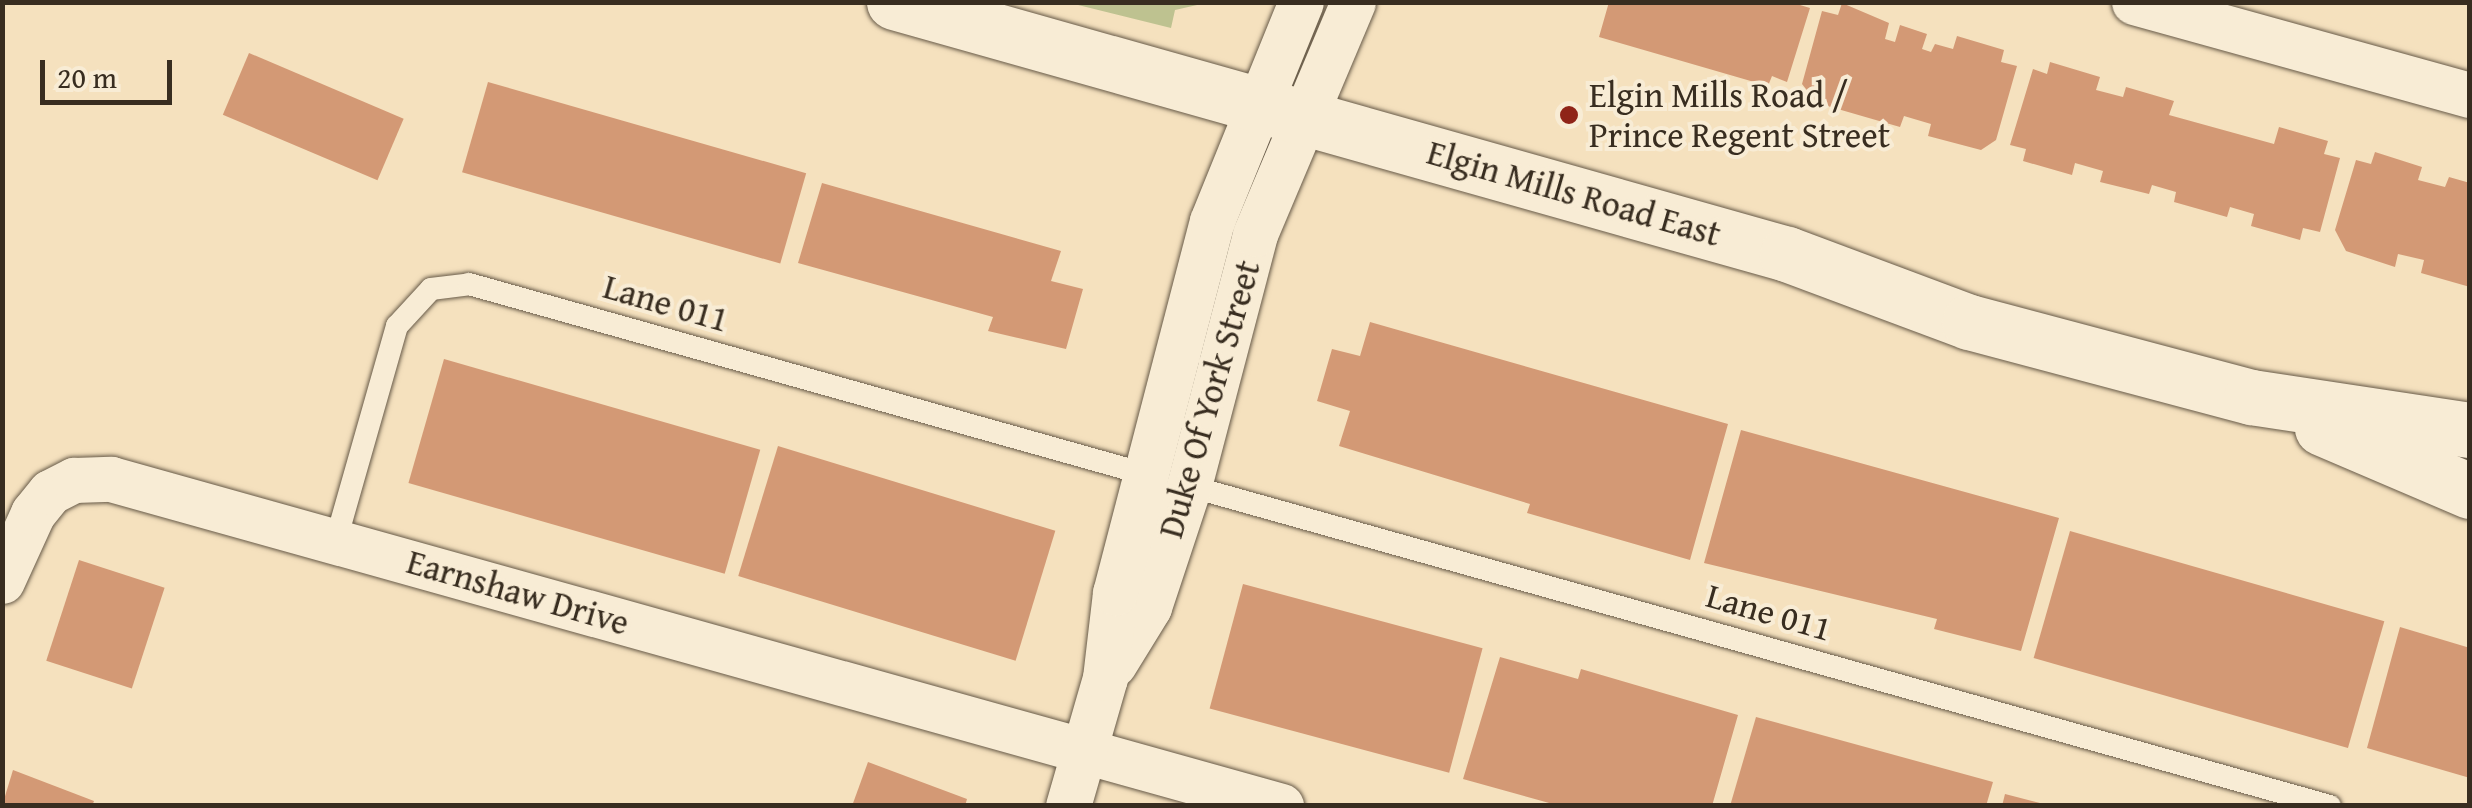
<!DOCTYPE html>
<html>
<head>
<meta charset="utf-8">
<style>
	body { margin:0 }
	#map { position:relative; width:2472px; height:808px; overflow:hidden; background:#f5e1be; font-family:"Gentium Book Plus",serif }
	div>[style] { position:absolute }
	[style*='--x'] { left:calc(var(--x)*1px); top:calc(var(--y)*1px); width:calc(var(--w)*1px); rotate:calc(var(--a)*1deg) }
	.green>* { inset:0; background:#bec290 }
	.building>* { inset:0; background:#d39975; transform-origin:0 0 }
	.roads { filter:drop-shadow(0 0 2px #675a48) drop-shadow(0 0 2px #675a48) }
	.lane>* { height:22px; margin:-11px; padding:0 11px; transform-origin:11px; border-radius:11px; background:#f8ecd5 }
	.street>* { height:45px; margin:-22.5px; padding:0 22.5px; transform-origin:22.5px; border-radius:22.5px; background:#f8ecd5 }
	.secondary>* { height:55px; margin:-27.5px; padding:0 27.5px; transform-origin:27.5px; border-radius:27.5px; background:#f8ecd5 }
	.dots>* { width:28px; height:28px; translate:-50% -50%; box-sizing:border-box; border:5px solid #f8ecd5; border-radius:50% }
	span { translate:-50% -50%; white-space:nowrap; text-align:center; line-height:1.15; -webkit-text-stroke:8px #f8ecd5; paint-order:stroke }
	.poi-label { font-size:35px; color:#382d20 }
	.left { translate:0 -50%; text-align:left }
	.street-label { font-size:35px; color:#382d20 }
	.frame { position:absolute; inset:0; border:5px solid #382d20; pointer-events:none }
	.scale { position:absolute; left:40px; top:60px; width:132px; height:45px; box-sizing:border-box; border:5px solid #382d20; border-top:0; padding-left:12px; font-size:30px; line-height:35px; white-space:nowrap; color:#382d20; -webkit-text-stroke:8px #f8ecd5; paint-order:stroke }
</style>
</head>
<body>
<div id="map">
	<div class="green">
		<i style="clip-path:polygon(1070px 3px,1206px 2px,1206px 3px,1175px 10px,1171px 28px)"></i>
	</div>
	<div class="building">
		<i style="clip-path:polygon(1609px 2px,1790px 2px,1810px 8px,1787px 82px,1772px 76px,1768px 86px,1599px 37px)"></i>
		<i style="clip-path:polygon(1842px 3px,1889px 23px,1885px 39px,1895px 42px,1900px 25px,1927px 34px,1922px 49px,1931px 52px,1935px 44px,1953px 49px,1957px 36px,2004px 50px,2001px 62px,2017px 66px,1996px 140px,1981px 150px,1928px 136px,1931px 124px,1904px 116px,1900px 127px,1817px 103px,1802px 84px,1822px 11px,1838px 15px)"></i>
		<i style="left:249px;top:53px;width:168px;height:67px;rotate:23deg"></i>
		<i style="clip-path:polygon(2050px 62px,2100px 77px,2096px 90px,2123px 97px,2126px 87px,2174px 101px,2169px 115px,2274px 144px,2279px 127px,2328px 141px,2324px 154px,2340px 158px,2320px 232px,2303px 228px,2300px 240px,2251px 226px,2254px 214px,2230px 207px,2227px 217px,2174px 202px,2176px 192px,2152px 185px,2149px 194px,2100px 182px,2103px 171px,2075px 163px,2072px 175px,2023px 161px,2026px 149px,2010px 145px,2033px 69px,2047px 74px)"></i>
		<i style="left:488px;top:82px;width:331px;height:94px;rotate:16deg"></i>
		<i style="clip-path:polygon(2375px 152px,2422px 167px,2418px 180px,2445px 187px,2449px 177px,2470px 183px,2470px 287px,2421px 273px,2424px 260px,2398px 254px,2395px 267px,2346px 251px,2335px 230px,2356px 160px,2371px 164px)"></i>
		<i style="clip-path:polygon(822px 183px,1061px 251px,1051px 281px,1083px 289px,1066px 349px,988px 331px,993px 317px,798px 263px)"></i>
		<i style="clip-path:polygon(1370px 322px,1728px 424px,1690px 560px,1527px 513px,1530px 504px,1339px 446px,1350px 411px,1317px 401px,1332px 349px,1360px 356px)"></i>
		<i style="left:444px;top:359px;width:329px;height:129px;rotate:16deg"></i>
		<i style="clip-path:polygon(1741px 430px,2059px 518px,2021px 651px,1934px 629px,1937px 619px,1704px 563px)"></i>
		<i style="left:778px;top:446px;width:290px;height:136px;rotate:17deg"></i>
		<i style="left:2070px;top:531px;width:327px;height:132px;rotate:16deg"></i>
		<i style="left:79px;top:560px;width:90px;height:106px;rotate:18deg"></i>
		<i style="left:1243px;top:584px;width:248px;height:129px;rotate:15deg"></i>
		<i style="clip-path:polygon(2400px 627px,2470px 648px,2470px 778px,2367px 748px)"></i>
		<i style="clip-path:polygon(1500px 657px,1578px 679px,1581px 669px,1738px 715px,1712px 806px,1560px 806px,1463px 779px)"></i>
		<i style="clip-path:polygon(1756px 717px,1993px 782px,1986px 806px,1730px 806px)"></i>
		<i style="clip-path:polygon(868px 762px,967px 799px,965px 806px,852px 806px)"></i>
		<i style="clip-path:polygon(13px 770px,94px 801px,92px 806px,2px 806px)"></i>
		<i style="clip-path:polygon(2005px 794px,2044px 804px,2043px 806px,2002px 806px)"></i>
	</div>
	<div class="roads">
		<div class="lane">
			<i style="--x:1189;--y:486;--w:1185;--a:15.67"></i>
			<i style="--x:336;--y:540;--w:223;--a:-74.1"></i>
			<i style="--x:397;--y:326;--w:50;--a:-47.4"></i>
			<i style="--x:431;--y:289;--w:38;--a:-7"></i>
			<i style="--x:469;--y:284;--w:702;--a:15.7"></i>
		</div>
		<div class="street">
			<i style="--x:2134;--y:2;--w:349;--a:15.5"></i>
			<i style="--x:2;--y:581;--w:75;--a:-65.5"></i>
			<i style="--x:33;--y:513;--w:27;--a:-51"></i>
			<i style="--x:50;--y:492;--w:27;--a:-27"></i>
			<i style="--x:74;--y:480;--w:37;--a:-2"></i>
			<i style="--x:111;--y:479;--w:1215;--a:15.61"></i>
			<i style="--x:1114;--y:664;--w:67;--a:-58.4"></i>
			<i style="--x:1149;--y:607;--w:127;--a:-71.7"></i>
			<i style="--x:1189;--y:486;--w:260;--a:-75.3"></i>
			<i style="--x:1255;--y:234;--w:252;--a:-67.1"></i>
			<i style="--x:1068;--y:806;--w:133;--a:-73.9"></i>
			<i style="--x:1105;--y:678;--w:86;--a:-83.3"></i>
			<i style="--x:1115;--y:593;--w:384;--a:-75.4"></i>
			<i style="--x:1212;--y:221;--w:236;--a:-67.9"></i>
		</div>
		<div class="secondary">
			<i style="--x:894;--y:2;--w:928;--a:15.76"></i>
			<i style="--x:1787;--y:254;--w:194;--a:20.5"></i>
			<i style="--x:1969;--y:322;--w:292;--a:14.9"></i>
			<i style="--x:2251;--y:397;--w:221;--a:8.6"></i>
			<i style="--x:2322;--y:428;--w:161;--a:23.1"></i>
		</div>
	</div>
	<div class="dots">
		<i style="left:1569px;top:115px;background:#8f2418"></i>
	</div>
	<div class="poi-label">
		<span class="left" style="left:1589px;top:115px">Elgin Mills Road /<br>Prince Regent Street</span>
	</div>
	<div class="street-label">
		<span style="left:1574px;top:193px;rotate:16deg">Elgin Mills Road East</span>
		<span style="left:666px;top:303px;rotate:16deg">Lane 011</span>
		<span style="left:1209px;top:399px;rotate:-74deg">Duke Of York Street</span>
		<span style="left:518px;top:592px;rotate:16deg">Earnshaw Drive</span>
		<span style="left:1769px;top:612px;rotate:16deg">Lane 011</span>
	</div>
	<div class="frame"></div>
	<div class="scale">20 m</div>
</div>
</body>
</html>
